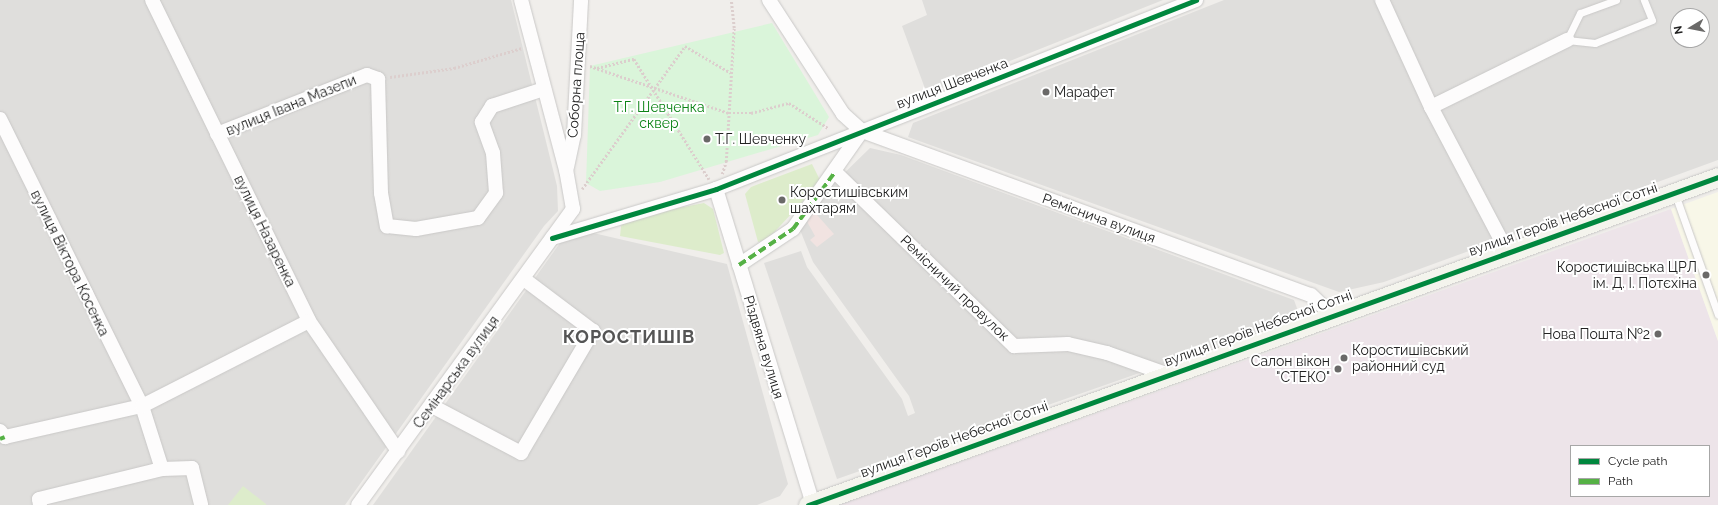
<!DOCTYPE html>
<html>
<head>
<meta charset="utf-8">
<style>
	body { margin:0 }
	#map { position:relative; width:1718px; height:505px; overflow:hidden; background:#f0eeeb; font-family:Raleway,sans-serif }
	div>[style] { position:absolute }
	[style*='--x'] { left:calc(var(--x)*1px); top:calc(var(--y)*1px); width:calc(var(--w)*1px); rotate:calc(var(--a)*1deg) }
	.residential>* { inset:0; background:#dfdedc }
	.commercial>* { inset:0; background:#f1e3e1 }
	.industrial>* { inset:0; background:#ede4e9 }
	.education>* { inset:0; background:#f8f7e8 }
	.grass>* { inset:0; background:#ddeccb }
	.park>* { inset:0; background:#daf5da }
	.path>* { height:2.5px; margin-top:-1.25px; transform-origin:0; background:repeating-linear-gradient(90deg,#dccecd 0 2px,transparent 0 4px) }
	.roads { filter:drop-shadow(0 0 1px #c9c8c7) drop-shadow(0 0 1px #c9c8c7) }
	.lane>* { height:7px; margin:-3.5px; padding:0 3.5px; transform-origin:3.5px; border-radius:3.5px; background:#fdfcfc }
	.street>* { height:14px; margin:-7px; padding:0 7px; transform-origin:7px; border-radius:7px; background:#fdfcfc }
	.secondary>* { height:19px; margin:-9.5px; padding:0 9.5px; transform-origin:9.5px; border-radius:9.5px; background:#f4f4ed }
	.quiet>* { height:4px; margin-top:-2px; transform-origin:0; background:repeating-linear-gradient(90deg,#55b145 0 8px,transparent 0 12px) }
	.cycleway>* { height:5px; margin:-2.5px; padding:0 2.5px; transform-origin:2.5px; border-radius:2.5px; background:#00873e }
	.dots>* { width:11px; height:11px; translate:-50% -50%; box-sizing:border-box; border:2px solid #fff; border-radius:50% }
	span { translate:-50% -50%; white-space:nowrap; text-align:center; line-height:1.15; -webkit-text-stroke:4px #fff; paint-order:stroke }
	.street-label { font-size:14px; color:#222 }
	.poi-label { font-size:14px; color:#222 }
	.left { translate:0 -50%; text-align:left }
	.right { translate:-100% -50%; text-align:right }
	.park-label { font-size:14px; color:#0c8416 }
	.district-label { font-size:18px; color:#555; font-weight:700; letter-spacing:1px }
	.legend { position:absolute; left:1570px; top:445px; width:140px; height:52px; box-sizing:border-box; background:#fff; border:1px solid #a7a7a7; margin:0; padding:5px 7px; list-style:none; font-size:12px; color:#222 }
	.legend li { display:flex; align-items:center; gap:8px; height:20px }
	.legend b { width:20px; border:1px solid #a7a7a7 }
	.north { position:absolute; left:1670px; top:8px; width:40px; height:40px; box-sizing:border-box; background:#fff; border:1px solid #a7a7a7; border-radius:50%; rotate:260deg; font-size:11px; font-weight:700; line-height:16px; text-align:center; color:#222 }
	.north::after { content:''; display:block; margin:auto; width:14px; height:18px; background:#6a6968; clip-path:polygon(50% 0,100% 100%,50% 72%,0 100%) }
</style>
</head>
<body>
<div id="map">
	<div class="residential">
		<i style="clip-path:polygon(0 0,511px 0,557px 186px,558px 211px,544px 226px,345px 505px,0 505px)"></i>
		<i style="clip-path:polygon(922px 0,1163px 0,927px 94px,902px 26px,927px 15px)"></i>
		<i style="clip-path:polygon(evenodd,1224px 0,1718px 0,1718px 160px,1384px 282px,1339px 292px,908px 137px,913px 123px,1224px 0,1678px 16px,1702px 16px,1702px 40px,1678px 40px,1678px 16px)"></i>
		<i style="clip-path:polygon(870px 148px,901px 155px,1294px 300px,1298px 311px,1288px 321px,837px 479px,764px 263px,801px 251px,807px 267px,902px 399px,908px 416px,915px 413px,909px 396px,813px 262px,796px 220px)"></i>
		<i style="clip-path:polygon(576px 229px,727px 264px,788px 484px,780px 496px,757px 505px,373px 505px,560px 243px)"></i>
	</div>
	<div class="commercial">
		<i style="clip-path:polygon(818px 203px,824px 208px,817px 215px,834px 234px,817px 247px,810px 240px,815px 236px,805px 218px)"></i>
	</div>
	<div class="industrial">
		<i style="clip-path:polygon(evenodd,1671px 209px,1718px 341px,1718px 505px,839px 505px,1671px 209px,1571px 446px,1709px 446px,1709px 496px,1571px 496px,1571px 446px)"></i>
	</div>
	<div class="education">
		<i style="clip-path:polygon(1718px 192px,1718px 341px,1671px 209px)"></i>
	</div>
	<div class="grass">
		<i style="clip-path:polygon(812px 164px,821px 182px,767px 240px,758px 242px,745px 194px,751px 187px)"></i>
		<i style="clip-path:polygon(704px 203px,713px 209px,724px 253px,720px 255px,620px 236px,622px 219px)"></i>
		<i style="clip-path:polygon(243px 486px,266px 504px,266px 505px,228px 505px)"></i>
	</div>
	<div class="park">
		<i style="clip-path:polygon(772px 23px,829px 117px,818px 135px,660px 182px,600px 191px,586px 183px,590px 66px)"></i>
	</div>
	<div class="path">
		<i style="--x:590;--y:66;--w:147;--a:18.7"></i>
		<i style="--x:729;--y:113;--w:22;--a:0"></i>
		<i style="--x:751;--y:113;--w:39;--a:-15"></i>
		<i style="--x:789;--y:103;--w:46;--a:32.7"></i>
		<i style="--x:597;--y:68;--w:38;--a:-14"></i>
		<i style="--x:634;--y:59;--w:142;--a:58"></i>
		<i style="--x:390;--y:77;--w:65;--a:-8"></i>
		<i style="--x:454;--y:68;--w:71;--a:-16.4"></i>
		<i style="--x:722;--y:174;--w:13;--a:-72"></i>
		<i style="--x:726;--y:162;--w:134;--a:-86.6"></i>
		<i style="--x:734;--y:28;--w:28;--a:-96"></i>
		<i style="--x:582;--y:189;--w:176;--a:-54.2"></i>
		<i style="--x:685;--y:46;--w:53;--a:30.4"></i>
	</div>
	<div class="roads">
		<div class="lane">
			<i style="--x:1616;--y:0;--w:38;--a:160"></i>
			<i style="--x:1580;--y:13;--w:30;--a:116"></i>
			<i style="--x:1567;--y:40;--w:28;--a:6"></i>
			<i style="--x:1595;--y:43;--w:61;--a:-22"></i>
			<i style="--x:1652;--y:20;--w:22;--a:-112"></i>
			<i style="--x:1675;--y:194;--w:128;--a:70.4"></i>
		</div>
		<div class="street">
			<i style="--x:152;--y:0;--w:357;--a:63.9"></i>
			<i style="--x:309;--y:321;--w:158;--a:55.6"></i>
			<i style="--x:769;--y:0;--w:136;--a:57"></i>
			<i style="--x:843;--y:114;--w:25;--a:42"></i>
			<i style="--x:862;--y:131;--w:478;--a:20.1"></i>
			<i style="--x:1311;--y:295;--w:28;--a:44"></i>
			<i style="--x:1382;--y:0;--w:118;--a:65.4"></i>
			<i style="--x:1431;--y:107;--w:163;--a:62.2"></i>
			<i style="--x:1431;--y:107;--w:152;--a:-26.2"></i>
			<i style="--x:0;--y:119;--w:320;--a:63.7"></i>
			<i style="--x:142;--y:406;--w:66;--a:72.4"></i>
			<i style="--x:217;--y:134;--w:161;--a:-21.5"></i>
			<i style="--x:367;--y:75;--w:12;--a:20"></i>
			<i style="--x:378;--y:79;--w:114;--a:88.5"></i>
			<i style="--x:381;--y:193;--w:34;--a:80"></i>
			<i style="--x:387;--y:226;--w:29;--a:6"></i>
			<i style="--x:416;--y:229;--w:63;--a:-10.1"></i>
			<i style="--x:478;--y:218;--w:31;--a:-54"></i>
			<i style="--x:496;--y:193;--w:40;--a:-94.3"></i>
			<i style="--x:493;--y:153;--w:33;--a:-110"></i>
			<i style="--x:482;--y:122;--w:19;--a:-58"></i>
			<i style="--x:492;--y:106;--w:55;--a:-18.1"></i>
			<i style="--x:567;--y:167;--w:33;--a:-78"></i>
			<i style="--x:574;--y:135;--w:135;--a:-87"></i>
			<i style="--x:835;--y:172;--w:250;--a:44.2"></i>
			<i style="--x:1014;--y:346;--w:54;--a:-2.1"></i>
			<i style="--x:1068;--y:344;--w:40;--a:13"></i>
			<i style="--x:1107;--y:353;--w:63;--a:19.6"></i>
			<i style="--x:716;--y:189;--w:331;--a:72.9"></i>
			<i style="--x:552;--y:238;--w:171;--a:-16.6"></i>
			<i style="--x:716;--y:189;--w:516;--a:-21.49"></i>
			<i style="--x:739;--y:265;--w:65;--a:-33.7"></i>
			<i style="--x:793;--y:229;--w:120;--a:-54.9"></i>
			<i style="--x:432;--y:406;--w:101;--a:27.8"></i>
			<i style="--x:521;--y:453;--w:142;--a:-59.5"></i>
			<i style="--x:593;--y:331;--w:85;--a:-143.1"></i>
			<i style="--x:0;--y:431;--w:8;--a:50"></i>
			<i style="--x:5;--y:437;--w:140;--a:-12.8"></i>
			<i style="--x:142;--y:406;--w:187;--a:-27"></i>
			<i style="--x:40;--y:505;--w:6;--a:-99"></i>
			<i style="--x:39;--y:499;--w:127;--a:-13.7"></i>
			<i style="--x:162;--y:469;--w:30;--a:-2"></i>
			<i style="--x:192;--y:468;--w:38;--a:76"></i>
			<i style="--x:358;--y:505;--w:366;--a:-54"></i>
			<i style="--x:573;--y:209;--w:40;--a:-100"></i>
			<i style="--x:566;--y:170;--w:176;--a:-104.8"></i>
		</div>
		<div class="secondary">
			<i style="--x:808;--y:505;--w:967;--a:-19.82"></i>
		</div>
	</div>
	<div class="quiet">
		<i style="--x:739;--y:265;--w:65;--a:-33.7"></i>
		<i style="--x:793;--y:229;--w:71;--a:-53.6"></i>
		<i style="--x:0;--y:439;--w:5;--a:-22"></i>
	</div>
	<div class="cycleway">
		<i style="--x:552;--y:238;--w:171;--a:-16.6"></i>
		<i style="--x:716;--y:189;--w:516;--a:-21.49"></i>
		<i style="--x:808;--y:505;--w:967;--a:-19.82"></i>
	</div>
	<div class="dots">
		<i style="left:1046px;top:92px;background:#6a6968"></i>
		<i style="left:707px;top:139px;background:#6a6968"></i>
		<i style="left:782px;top:200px;background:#6a6968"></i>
		<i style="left:1706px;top:275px;background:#6a6968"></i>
		<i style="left:1658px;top:334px;background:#6a6968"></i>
		<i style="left:1344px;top:358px;background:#6a6968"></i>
		<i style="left:1338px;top:369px;background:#6a6968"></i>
	</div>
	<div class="street-label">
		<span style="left:952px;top:83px;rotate:-21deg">вулиця Шевченка</span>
		<span style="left:576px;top:85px;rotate:-86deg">Соборна площа</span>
		<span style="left:291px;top:105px;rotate:-22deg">вулиця Івана Мазепи</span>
		<span style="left:1099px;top:218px;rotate:20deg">Реміснича вулиця</span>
		<span style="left:1563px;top:219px;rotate:-19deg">вулиця Героїв Небесної Сотні</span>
		<span style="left:265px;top:231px;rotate:64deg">вулиця Назаренка</span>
		<span style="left:70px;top:263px;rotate:64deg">вулиця Віктора Косенка</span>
		<span style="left:955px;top:288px;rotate:44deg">Ремісничий провулок</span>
		<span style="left:1258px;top:328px;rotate:-20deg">вулиця Героїв Небесної Сотні</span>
		<span style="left:764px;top:347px;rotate:73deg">Різдвяна вулиця</span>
		<span style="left:456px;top:372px;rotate:-54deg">Семінарська вулиця</span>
		<span style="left:954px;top:439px;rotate:-20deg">вулиця Героїв Небесної Сотні</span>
	</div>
	<div class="poi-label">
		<span class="left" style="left:1054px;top:92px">Марафет</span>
		<span class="left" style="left:715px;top:139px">Т.Г. Шевченку</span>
		<span class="left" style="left:790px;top:200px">Коростишівським<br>шахтарям</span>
		<span class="right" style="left:1697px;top:275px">Коростишівська ЦРЛ<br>ім. Д. І. Потєхіна</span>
		<span class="right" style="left:1650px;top:334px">Нова Пошта №2</span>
		<span class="left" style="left:1352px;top:358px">Коростишівський<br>районний суд</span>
		<span class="right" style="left:1330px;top:369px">Салон вікон<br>"СТЕКО"</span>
	</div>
	<div class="park-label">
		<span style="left:659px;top:115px">Т.Г. Шевченка<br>сквер</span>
	</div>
	<div class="district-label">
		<span style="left:629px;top:337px">КОРОСТИШІВ</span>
	</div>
	<ul class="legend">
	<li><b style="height:5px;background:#00873e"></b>Cycle path</li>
	<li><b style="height:5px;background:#55b145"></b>Path</li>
	</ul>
	<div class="north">N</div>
</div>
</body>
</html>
